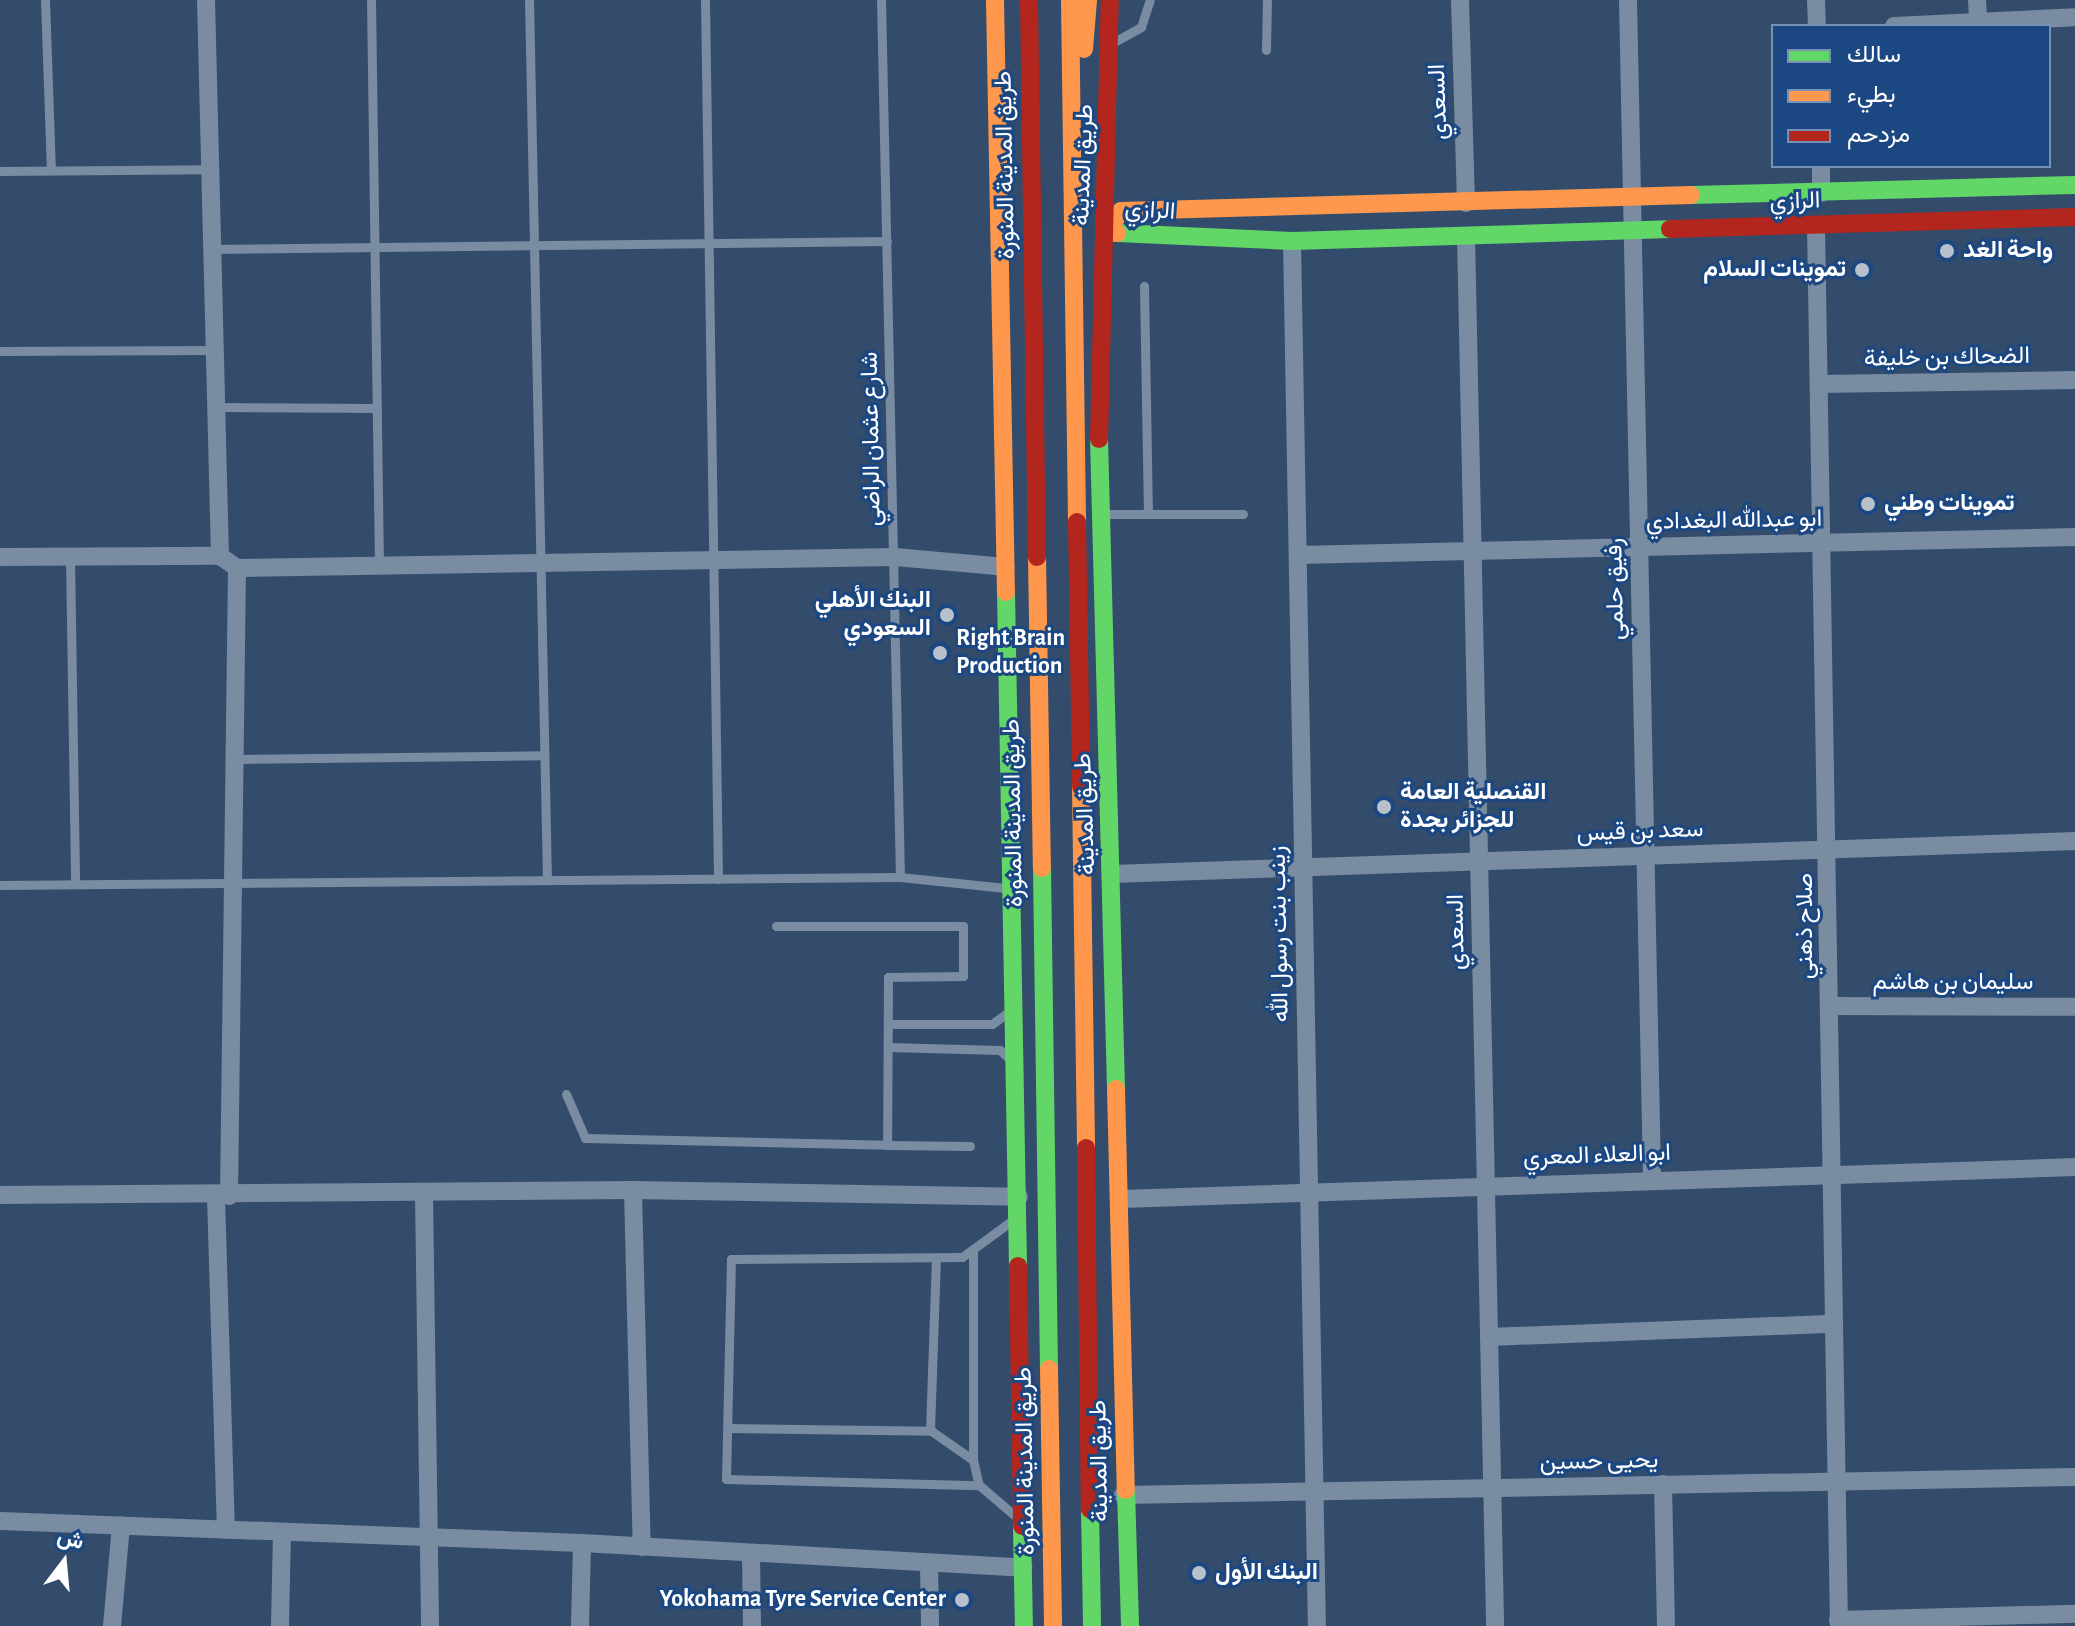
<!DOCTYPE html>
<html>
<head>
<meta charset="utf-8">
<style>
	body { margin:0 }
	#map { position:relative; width:2075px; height:1626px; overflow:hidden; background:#334c6b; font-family:"Alegreya Sans",Vazirmatn,sans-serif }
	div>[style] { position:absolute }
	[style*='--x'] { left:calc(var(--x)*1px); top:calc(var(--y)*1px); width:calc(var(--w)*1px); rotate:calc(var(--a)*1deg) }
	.lane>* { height:9px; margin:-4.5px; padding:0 4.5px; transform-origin:4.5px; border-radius:4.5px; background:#798ca1 }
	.street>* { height:18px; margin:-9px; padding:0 9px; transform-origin:9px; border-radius:9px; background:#798ca1 }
	.fast>* { height:18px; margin:-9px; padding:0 9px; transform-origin:9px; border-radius:9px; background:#63d668 }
	.slow>* { height:18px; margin:-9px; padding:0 9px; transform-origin:9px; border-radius:9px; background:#ff974d }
	.jam>* { height:18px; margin:-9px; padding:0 9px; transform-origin:9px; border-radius:9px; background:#b3261e }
	.dots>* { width:22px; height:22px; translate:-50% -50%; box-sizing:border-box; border:4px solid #1b4883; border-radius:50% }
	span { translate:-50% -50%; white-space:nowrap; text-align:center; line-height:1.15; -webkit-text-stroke:6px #1b4883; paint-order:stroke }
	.street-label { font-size:24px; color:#fff }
	.poi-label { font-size:24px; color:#fff; font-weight:700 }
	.left { translate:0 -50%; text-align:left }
	.right { translate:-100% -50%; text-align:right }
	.legend { position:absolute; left:1771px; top:24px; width:280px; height:144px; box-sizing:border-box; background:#1b4883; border:2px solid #7691b5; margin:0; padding:10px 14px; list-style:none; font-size:24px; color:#fff }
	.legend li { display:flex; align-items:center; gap:16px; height:40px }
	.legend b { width:40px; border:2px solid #7691b5 }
	.north { position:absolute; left:24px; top:1522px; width:80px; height:80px; -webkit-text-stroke:6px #1b4883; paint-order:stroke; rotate:16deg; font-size:22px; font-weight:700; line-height:32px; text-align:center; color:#fff }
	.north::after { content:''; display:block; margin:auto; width:28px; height:36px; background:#fff; clip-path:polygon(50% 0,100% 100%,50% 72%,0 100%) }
</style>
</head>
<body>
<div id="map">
	<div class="lane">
		<i style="--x:45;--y:0;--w:170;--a:88"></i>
		<i style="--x:371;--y:0;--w:565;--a:89.19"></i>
		<i style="--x:529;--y:0;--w:880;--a:88.83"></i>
		<i style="--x:705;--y:0;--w:879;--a:89.15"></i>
		<i style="--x:881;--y:0;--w:877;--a:88.76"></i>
		<i style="--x:1114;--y:42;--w:31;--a:-29"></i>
		<i style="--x:1141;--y:27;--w:28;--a:-72"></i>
		<i style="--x:1266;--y:50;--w:50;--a:-88.9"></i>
		<i style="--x:0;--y:171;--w:210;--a:-0.5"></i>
		<i style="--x:212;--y:249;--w:675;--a:-0.68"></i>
		<i style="--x:1144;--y:286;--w:228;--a:89"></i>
		<i style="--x:0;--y:351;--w:214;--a:-0.3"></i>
		<i style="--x:216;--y:407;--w:161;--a:0.4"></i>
		<i style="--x:1104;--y:514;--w:139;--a:0"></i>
		<i style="--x:70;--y:557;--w:327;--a:89.1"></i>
		<i style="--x:234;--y:759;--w:310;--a:-0.7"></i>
		<i style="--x:0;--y:885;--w:900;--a:-0.51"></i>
		<i style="--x:900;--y:877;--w:106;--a:6"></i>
		<i style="--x:776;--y:926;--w:187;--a:0"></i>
		<i style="--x:963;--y:926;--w:50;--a:90"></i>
		<i style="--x:963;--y:976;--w:75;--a:179.2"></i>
		<i style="--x:888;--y:977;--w:168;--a:90.3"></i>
		<i style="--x:887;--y:1145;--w:83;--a:0.7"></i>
		<i style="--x:888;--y:1024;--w:104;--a:0"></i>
		<i style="--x:992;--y:1024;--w:17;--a:-36"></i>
		<i style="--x:888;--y:1047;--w:112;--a:1.5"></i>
		<i style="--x:1000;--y:1050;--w:8;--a:45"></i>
		<i style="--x:566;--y:1094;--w:48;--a:66.6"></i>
		<i style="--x:585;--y:1138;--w:302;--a:1.3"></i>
		<i style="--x:1010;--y:1222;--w:59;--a:143.9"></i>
		<i style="--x:962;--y:1257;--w:231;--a:179.5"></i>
		<i style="--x:731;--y:1259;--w:220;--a:91.3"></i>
		<i style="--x:726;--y:1479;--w:253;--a:1.4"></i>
		<i style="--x:979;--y:1485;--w:46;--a:40.6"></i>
		<i style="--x:973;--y:1249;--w:211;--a:90"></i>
		<i style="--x:973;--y:1460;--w:26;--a:77"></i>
		<i style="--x:936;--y:1258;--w:172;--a:92"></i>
		<i style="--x:930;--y:1430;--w:52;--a:34.9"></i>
		<i style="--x:728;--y:1428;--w:204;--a:0.8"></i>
	</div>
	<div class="street">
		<i style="--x:206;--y:0;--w:556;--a:88.56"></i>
		<i style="--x:1460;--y:0;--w:203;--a:88.3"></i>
		<i style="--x:1628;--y:0;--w:1178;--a:88.83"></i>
		<i style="--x:1816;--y:0;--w:26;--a:88"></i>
		<i style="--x:1977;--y:0;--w:22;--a:87"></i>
		<i style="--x:1894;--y:26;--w:181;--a:-2.8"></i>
		<i style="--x:1821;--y:166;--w:27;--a:90"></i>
		<i style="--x:1816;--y:225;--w:1401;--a:89.06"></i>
		<i style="--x:1466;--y:236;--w:1390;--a:88.8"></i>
		<i style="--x:1292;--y:241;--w:1385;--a:88.97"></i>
		<i style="--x:1820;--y:384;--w:255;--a:-0.9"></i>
		<i style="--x:1298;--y:555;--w:777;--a:-1.33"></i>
		<i style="--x:0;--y:557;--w:220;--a:-0.3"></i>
		<i style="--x:220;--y:556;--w:21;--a:35"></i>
		<i style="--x:237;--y:568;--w:658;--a:-0.96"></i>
		<i style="--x:895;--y:557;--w:111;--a:5.1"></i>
		<i style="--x:1112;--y:874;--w:964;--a:-1.96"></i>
		<i style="--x:1830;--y:1006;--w:245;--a:0.2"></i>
		<i style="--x:633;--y:1190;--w:357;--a:88.6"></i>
		<i style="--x:424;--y:1193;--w:433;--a:89.2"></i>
		<i style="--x:0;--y:1195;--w:633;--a:-0.45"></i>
		<i style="--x:633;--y:1190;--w:386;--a:1"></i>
		<i style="--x:216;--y:1196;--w:334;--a:88.3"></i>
		<i style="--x:229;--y:1196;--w:628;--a:-89.27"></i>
		<i style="--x:1121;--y:1199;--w:955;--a:-1.92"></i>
		<i style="--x:1489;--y:1337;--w:343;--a:-2.2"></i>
		<i style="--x:1663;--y:1484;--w:142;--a:88.8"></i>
		<i style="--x:1123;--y:1495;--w:952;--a:-1.08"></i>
		<i style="--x:0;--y:1521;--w:582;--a:2.16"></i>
		<i style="--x:582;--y:1543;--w:442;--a:3.2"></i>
		<i style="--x:751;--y:1555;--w:71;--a:89.2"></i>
		<i style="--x:929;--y:1566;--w:60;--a:89"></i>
		<i style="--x:1838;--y:1620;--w:237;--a:-1.5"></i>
		<i style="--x:112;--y:1626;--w:101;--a:-84.9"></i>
		<i style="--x:280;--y:1626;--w:94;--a:-88.8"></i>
		<i style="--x:580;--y:1626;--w:83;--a:-88.6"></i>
	</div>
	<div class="fast">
		<i style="--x:1691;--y:195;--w:384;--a:-1.5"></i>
		<i style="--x:1117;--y:233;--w:175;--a:2.6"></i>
		<i style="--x:1292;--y:241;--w:378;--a:-1.8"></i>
		<i style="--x:1099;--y:439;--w:650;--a:88.5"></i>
		<i style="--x:1006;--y:592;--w:674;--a:88.98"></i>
		<i style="--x:1042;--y:868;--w:501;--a:89.2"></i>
		<i style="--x:1126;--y:1490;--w:136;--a:88.3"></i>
		<i style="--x:1090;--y:1509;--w:117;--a:89"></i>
		<i style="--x:1022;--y:1526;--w:100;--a:88.9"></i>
	</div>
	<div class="slow">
		<i style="--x:995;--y:0;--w:592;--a:88.94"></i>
		<i style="--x:1070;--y:0;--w:522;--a:89.23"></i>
		<i style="--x:1084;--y:49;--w:49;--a:-85.3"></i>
		<i style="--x:1117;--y:233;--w:11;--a:-175"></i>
		<i style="--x:1106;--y:232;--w:26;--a:-54"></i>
		<i style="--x:1121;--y:211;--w:570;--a:-1.61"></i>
		<i style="--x:1037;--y:557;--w:311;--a:89.1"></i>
		<i style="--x:1081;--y:787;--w:361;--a:89.2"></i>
		<i style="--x:1116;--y:1089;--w:401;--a:88.6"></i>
		<i style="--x:1049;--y:1369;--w:257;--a:89.1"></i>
	</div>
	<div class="jam">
		<i style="--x:1029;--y:0;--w:557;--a:89.18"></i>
		<i style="--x:1670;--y:229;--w:405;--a:-1.7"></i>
		<i style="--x:1099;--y:439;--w:439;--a:-88.6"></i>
		<i style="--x:1077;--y:522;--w:265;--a:89.1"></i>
		<i style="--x:1086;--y:1148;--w:361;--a:89.4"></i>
		<i style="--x:1018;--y:1266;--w:260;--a:89.1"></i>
	</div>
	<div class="dots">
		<i style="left:1947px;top:251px;background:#b8c0cb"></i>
		<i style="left:1862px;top:270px;background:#b8c0cb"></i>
		<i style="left:1868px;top:504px;background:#b8c0cb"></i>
		<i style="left:947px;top:615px;background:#b8c0cb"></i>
		<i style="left:940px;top:653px;background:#b8c0cb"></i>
		<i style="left:1384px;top:807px;background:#b8c0cb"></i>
		<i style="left:1199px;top:1573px;background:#b8c0cb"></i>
		<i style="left:962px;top:1600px;background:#b8c0cb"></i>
	</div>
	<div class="street-label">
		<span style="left:1439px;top:102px;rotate:-92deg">السعدي</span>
		<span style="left:1006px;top:165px;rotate:-91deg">طريق المدينة المنورة</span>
		<span style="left:1084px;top:165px;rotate:-88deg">طريق المدينة</span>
		<span style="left:1795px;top:202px;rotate:-2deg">الرازي</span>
		<span style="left:1150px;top:211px;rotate:4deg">الرازي</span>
		<span style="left:1947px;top:358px;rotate:-1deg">الضحاك بن خليفة</span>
		<span style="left:872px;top:439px;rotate:-91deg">شارع عثمان الراضي</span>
		<span style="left:1734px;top:521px;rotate:-1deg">ابو عبدالله البغدادي</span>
		<span style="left:1616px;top:589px;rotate:-91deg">رفيق حلمي</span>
		<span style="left:1014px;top:813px;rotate:-91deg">طريق المدينة المنورة</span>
		<span style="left:1086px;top:814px;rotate:-92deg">طريق المدينة</span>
		<span style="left:1640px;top:832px;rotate:-2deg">سعد بن قيس</span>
		<span style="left:1806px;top:926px;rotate:-90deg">صلاح ذهني</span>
		<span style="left:1457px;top:932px;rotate:-91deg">السعدي</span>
		<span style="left:1280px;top:934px;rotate:-91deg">زينب بنت رسول الله</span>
		<span style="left:1953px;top:983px">سليمان بن هاشم</span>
		<span style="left:1597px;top:1156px;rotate:-2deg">ابو العلاء المعري</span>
		<span style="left:1026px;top:1461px;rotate:-91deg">طريق المدينة المنورة</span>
		<span style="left:1100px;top:1461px;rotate:-91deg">طريق المدينة</span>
		<span style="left:1599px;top:1462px;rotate:-1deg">يحيى حسين</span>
	</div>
	<div class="poi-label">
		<span class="left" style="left:1963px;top:251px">واحة الغد</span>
		<span class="right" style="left:1846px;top:270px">تموينات السلام</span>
		<span class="left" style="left:1884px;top:504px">تموينات وطني</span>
		<span class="right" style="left:931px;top:615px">البنك الأهلي<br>السعودي</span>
		<span class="left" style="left:956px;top:653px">Right Brain<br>Production</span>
		<span class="left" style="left:1400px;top:807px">القنصلية العامة<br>للجزائر بجدة</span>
		<span class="left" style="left:1215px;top:1573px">البنك الأول</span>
		<span class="right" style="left:946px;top:1600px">Yokohama Tyre Service Center</span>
	</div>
	<ul class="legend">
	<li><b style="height:10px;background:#63d668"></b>سالك</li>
	<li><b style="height:10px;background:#ff974d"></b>بطيء</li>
	<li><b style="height:10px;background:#b3261e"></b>مزدحم</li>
	</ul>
	<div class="north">ش</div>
</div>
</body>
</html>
